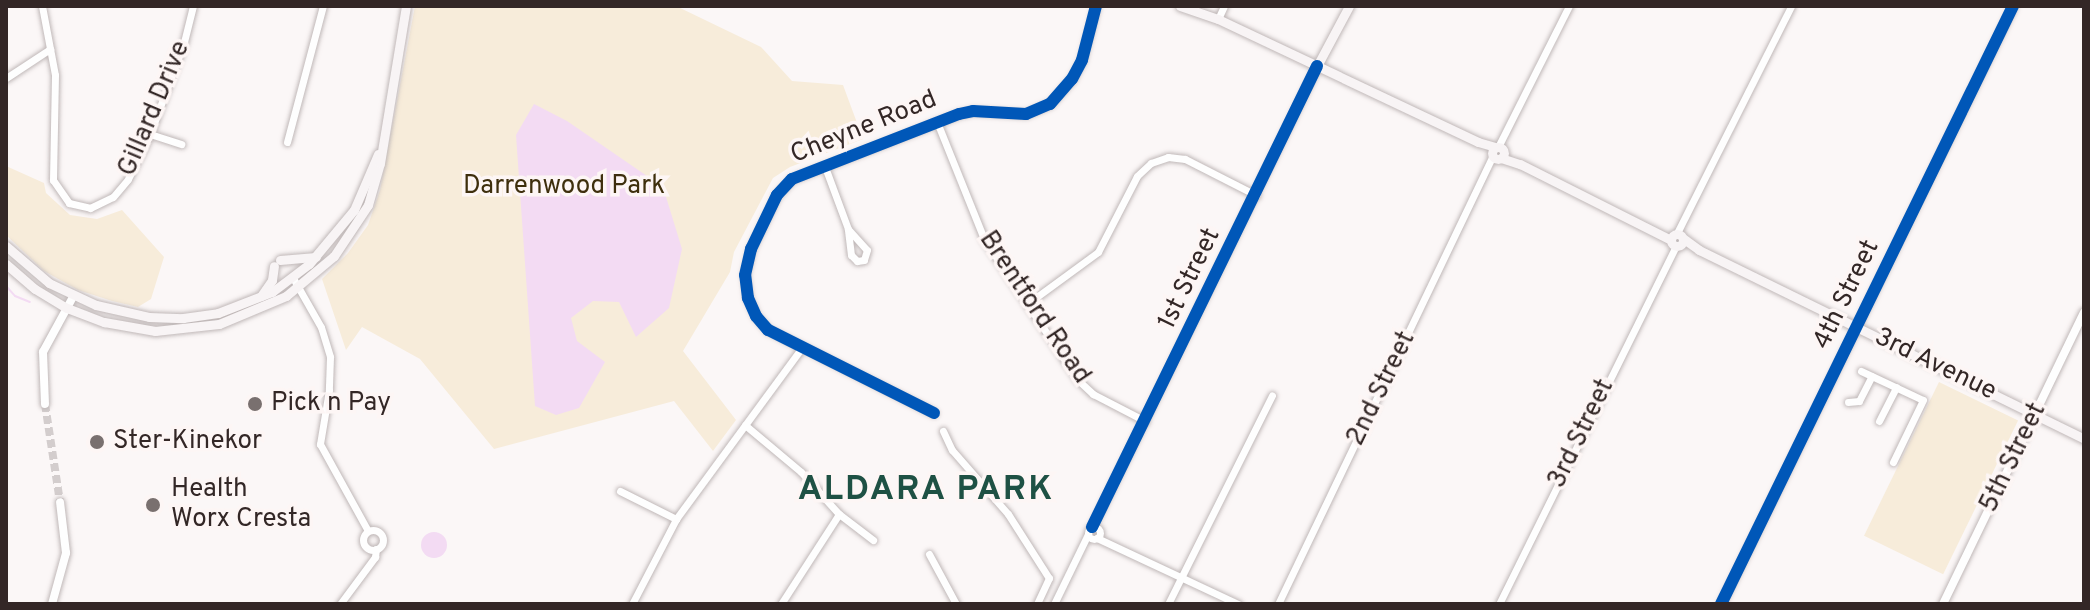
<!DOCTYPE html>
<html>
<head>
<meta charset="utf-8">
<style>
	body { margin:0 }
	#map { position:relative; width:2090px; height:610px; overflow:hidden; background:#fbf7f7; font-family:Overpass,sans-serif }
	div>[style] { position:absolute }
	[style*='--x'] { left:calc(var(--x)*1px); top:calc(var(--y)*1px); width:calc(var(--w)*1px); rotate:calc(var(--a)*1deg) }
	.green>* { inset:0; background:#f7ecda; transform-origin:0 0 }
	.water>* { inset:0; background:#f3dbf3 }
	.round { border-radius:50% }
	.stream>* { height:2px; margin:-1px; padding:0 1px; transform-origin:1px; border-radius:1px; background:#f3dbf3 }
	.tertiary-tunnel>* { height:8px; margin-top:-4px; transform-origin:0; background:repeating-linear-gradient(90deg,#d3cdcd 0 8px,transparent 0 12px) }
	.roads { filter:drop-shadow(0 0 2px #c0b8b8) drop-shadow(0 0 2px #c0b8b8) }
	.minor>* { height:7px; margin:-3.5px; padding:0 3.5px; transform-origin:3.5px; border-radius:3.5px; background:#fefefe }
	.minor>.ring { margin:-3.5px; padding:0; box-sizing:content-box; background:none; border:7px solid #fefefe; border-radius:50% }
	.tertiary>* { height:8px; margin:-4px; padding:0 4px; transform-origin:4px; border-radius:4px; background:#fefefe }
	.secondary>* { height:9px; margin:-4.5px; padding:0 4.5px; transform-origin:4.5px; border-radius:4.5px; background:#f8f4f5 }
	.secondary>.ring { margin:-4.5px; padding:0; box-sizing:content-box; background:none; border:9px solid #f8f4f5; border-radius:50% }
	.cycleway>* { height:12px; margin:-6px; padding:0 6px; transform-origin:6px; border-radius:6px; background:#0057b8 }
	.dots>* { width:22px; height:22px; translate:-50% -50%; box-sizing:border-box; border:4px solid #fdf6f5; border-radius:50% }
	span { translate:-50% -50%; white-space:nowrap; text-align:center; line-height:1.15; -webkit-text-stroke:7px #fdf6f5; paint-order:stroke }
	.street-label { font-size:26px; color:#332726 }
	.park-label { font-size:26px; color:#3e2f0d }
	.poi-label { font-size:26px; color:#332726 }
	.left { translate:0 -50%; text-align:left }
	.district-label { font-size:34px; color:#1e5144; font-weight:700; letter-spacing:2px }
	.frame { position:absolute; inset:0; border:8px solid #332726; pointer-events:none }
</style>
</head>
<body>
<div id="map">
	<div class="green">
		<i style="clip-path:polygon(415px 6px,676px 6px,761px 47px,792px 81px,843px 85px,863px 139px,790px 167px,773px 178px,734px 252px,730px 272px,683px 351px,736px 420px,713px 451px,674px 401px,494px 449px,420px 359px,362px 327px,346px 350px,322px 279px,348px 253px,368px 225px,380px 190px)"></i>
		<i style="clip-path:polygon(6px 166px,44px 183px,46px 193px,70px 215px,97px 219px,122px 210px,164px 257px,151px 299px,138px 307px,112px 301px,78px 290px,44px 271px,6px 235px)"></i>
		<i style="left:1939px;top:382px;width:88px;height:171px;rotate:26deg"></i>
	</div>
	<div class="water">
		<i style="clip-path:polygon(534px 104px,567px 121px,663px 187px,682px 249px,669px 308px,636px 337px,619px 302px,593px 301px,571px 318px,577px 341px,605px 362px,579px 408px,556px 415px,535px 406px,516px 135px)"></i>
		<i class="round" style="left:421px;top:532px;width:26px;height:26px"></i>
	</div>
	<div class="stream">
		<i style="--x:6;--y:286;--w:13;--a:48"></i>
		<i style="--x:15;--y:296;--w:16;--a:22"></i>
	</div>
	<div class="tertiary-tunnel">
		<i style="--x:45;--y:404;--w:99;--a:81.3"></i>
	</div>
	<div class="roads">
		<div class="minor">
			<i style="--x:42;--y:6;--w:70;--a:79.3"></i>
			<i style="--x:55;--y:75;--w:105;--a:91.1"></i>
			<i style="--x:53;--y:180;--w:28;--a:55"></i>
			<i style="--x:69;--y:203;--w:22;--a:13"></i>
			<i style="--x:90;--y:208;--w:25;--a:-26"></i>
			<i style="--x:113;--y:197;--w:23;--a:-50"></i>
			<i style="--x:128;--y:179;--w:50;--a:-63.9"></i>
			<i style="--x:150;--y:134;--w:98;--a:-69.7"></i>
			<i style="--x:184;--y:42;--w:37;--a:-76"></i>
			<i style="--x:1218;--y:19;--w:14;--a:-65"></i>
			<i style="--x:6;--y:78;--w:53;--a:-33.4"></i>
			<i style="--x:937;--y:122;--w:126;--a:68.1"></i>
			<i style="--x:984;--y:239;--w:169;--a:56.3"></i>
			<i style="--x:1078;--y:380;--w:21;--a:43"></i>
			<i style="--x:1093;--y:394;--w:59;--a:27.4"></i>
			<i style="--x:150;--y:134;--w:33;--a:18"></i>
			<i style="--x:287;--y:142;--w:141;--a:-75.2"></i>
			<i style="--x:1498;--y:147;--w:158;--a:-63.3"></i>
			<i style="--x:825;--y:167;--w:66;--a:69.6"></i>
			<i style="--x:848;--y:229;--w:28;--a:48"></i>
			<i style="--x:867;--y:250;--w:10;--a:107"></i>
			<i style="--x:864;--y:260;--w:7;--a:172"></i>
			<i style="--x:857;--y:261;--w:8;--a:-135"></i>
			<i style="--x:851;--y:255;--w:26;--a:-97"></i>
			<i style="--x:1677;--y:233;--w:254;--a:-63.3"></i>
			<i style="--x:293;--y:278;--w:56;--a:60.3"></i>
			<i style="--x:321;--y:327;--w:31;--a:73"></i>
			<i style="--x:330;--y:357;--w:33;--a:92"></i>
			<i style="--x:329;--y:390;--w:55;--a:99.5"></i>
			<i style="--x:320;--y:444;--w:99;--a:61.1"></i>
			<i style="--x:1027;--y:304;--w:88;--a:-36.2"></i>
			<i style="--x:1098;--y:252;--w:85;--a:-62.8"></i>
			<i style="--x:1137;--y:176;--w:19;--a:-43"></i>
			<i style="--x:1151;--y:163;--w:18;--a:-19"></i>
			<i style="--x:1168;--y:157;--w:17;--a:7"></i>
			<i style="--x:1185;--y:159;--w:80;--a:26.9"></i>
			<i style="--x:1861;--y:371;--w:68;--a:25.1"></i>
			<i style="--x:1923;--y:400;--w:69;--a:115.8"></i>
			<i style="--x:1848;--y:402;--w:11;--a:-5"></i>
			<i style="--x:1859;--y:401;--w:28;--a:-63"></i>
			<i style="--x:934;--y:413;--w:186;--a:-153.4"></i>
			<i style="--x:768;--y:330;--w:18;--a:-131"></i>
			<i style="--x:756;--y:316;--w:20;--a:-114"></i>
			<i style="--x:748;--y:298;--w:23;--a:-97"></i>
			<i style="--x:745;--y:275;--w:27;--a:-77"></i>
			<i style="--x:751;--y:249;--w:60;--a:-64.3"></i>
			<i style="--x:777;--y:195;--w:22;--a:-47"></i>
			<i style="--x:792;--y:179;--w:179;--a:-21.3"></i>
			<i style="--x:959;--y:114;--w:14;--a:-12"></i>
			<i style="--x:973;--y:111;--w:53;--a:3.2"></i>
			<i style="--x:1026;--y:114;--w:26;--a:-23"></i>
			<i style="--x:1050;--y:104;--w:33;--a:-49"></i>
			<i style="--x:1072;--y:79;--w:21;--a:-62"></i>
			<i style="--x:1082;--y:60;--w:56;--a:-75.5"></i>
			<i style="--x:1879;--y:421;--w:38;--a:-63"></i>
			<i style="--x:745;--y:425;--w:73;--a:40"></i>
			<i style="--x:801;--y:472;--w:57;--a:47.9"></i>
			<i style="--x:839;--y:514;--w:43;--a:37.4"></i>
			<i style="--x:943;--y:431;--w:21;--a:65"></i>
			<i style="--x:952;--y:450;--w:85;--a:48.8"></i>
			<i style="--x:1008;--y:514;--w:76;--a:57.4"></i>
			<i style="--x:1049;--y:578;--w:29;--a:115"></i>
			<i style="--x:620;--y:491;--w:63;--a:26.6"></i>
			<i class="ring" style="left:1088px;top:527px;width:5px;height:5px"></i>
			<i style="--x:1092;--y:527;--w:513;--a:-63.98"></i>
			<i class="ring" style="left:363px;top:530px;width:13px;height:13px"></i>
			<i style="--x:1097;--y:538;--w:156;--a:25.1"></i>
			<i style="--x:929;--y:554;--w:57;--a:61.6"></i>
			<i style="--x:340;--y:604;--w:59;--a:-53.3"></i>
			<i style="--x:375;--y:557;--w:8;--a:-83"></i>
			<i style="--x:632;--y:604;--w:96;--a:-62.6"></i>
			<i style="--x:676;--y:519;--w:211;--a:-53.7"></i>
			<i style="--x:781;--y:604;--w:107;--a:-57.2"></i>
			<i style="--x:1054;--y:604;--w:78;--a:-64.1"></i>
			<i style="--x:1168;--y:604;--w:233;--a:-63.5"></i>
			<i style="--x:1278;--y:604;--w:497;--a:-64.4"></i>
			<i style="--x:1499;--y:604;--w:399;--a:-63.7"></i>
			<i style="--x:1721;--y:604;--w:665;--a:-63.97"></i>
		</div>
		<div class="tertiary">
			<i style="--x:45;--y:404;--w:52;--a:-92.2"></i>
			<i style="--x:43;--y:352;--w:63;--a:-61.4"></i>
			<i style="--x:52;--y:604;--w:53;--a:-74.6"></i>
			<i style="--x:66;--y:553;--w:51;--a:-96.7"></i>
			<i style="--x:1943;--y:604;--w:324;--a:-64.2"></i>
		</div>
		<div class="secondary">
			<i style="--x:1180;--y:6;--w:40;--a:18.9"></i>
			<i style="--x:1218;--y:19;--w:288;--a:25.3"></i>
			<i style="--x:1478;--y:142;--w:18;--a:16"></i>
			<i style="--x:1317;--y:66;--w:68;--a:-61.9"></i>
			<i class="ring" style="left:1492px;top:147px;width:3px;height:3px"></i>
			<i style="--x:1501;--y:158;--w:20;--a:18"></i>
			<i style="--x:1520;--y:164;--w:169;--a:26.7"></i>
			<i class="ring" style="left:1671px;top:234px;width:3px;height:3px"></i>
			<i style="--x:1684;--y:239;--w:19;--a:36"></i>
			<i style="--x:1699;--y:250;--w:429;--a:26.1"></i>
			<i style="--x:6;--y:246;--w:57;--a:40.7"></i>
			<i style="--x:49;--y:283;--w:52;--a:25.1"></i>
			<i style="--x:96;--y:305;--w:54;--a:12.8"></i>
			<i style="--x:149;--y:317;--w:34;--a:2"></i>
			<i style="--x:183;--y:318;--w:35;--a:-8"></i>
			<i style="--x:218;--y:313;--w:58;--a:-21.3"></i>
			<i style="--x:272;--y:292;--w:46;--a:-37.1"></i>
			<i style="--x:309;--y:264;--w:70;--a:-50.2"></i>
			<i style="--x:354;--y:210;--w:61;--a:-66.8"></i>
			<i style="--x:280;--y:260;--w:36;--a:-5"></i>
			<i style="--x:6;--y:264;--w:38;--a:41"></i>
			<i style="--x:35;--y:289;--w:37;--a:31"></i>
			<i style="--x:67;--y:308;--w:40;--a:21"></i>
			<i style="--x:104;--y:322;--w:52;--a:10"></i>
			<i style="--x:155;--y:331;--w:64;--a:-6.2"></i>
			<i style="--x:219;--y:324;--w:73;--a:-22.7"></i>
			<i style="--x:286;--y:296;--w:62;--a:-39.8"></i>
			<i style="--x:334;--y:256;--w:61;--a:-56.3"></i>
			<i style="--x:368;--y:205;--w:44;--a:-74.1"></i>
			<i style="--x:380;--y:163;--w:159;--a:-80.6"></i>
			<i style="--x:261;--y:296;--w:19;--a:-55"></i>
			<i style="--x:272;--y:280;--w:14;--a:-82"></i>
		</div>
	</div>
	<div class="cycleway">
		<i style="--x:934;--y:413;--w:186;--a:-153.4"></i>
		<i style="--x:768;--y:330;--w:18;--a:-131"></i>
		<i style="--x:756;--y:316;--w:20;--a:-114"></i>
		<i style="--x:748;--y:298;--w:23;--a:-97"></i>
		<i style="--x:745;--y:275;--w:27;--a:-77"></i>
		<i style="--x:751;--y:249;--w:60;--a:-64.3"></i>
		<i style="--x:777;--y:195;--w:22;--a:-47"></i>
		<i style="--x:792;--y:179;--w:179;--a:-21.3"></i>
		<i style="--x:959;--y:114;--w:14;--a:-12"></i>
		<i style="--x:973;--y:111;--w:53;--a:3.2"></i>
		<i style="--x:1026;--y:114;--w:26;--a:-23"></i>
		<i style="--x:1050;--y:104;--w:33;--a:-49"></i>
		<i style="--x:1072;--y:79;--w:21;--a:-62"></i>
		<i style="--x:1082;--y:60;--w:56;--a:-75.5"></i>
		<i style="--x:1092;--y:527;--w:513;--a:-63.98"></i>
		<i style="--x:1721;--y:604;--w:665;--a:-63.97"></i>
	</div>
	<div class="dots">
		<i style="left:255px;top:404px;background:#79706f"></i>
		<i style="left:97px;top:442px;background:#79706f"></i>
		<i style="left:153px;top:505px;background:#79706f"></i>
	</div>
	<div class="street-label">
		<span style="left:155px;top:109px;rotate:-67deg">Gillard Drive</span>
		<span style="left:864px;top:128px;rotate:-22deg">Cheyne Road</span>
		<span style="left:1190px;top:279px;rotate:-64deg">1st Street</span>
		<span style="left:1847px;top:295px;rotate:-64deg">4th Street</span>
		<span style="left:1034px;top:308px;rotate:56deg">Brentford Road</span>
		<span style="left:1935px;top:365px;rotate:26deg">3rd Avenue</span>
		<span style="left:1382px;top:389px;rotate:-64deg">2nd Street</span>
		<span style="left:1582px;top:434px;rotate:-64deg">3rd Street</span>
		<span style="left:2014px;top:458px;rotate:-64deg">5th Street</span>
	</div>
	<div class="park-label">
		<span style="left:564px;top:187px">Darrenwood Park</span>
	</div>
	<div class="poi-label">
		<span class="left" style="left:271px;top:404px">Pick n Pay</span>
		<span class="left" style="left:113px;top:442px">Ster-Kinekor</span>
		<span class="left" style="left:171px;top:505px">Health<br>Worx Cresta</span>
	</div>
	<div class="district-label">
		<span style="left:926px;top:491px">ALDARA PARK</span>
	</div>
	<div class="frame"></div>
</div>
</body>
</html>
